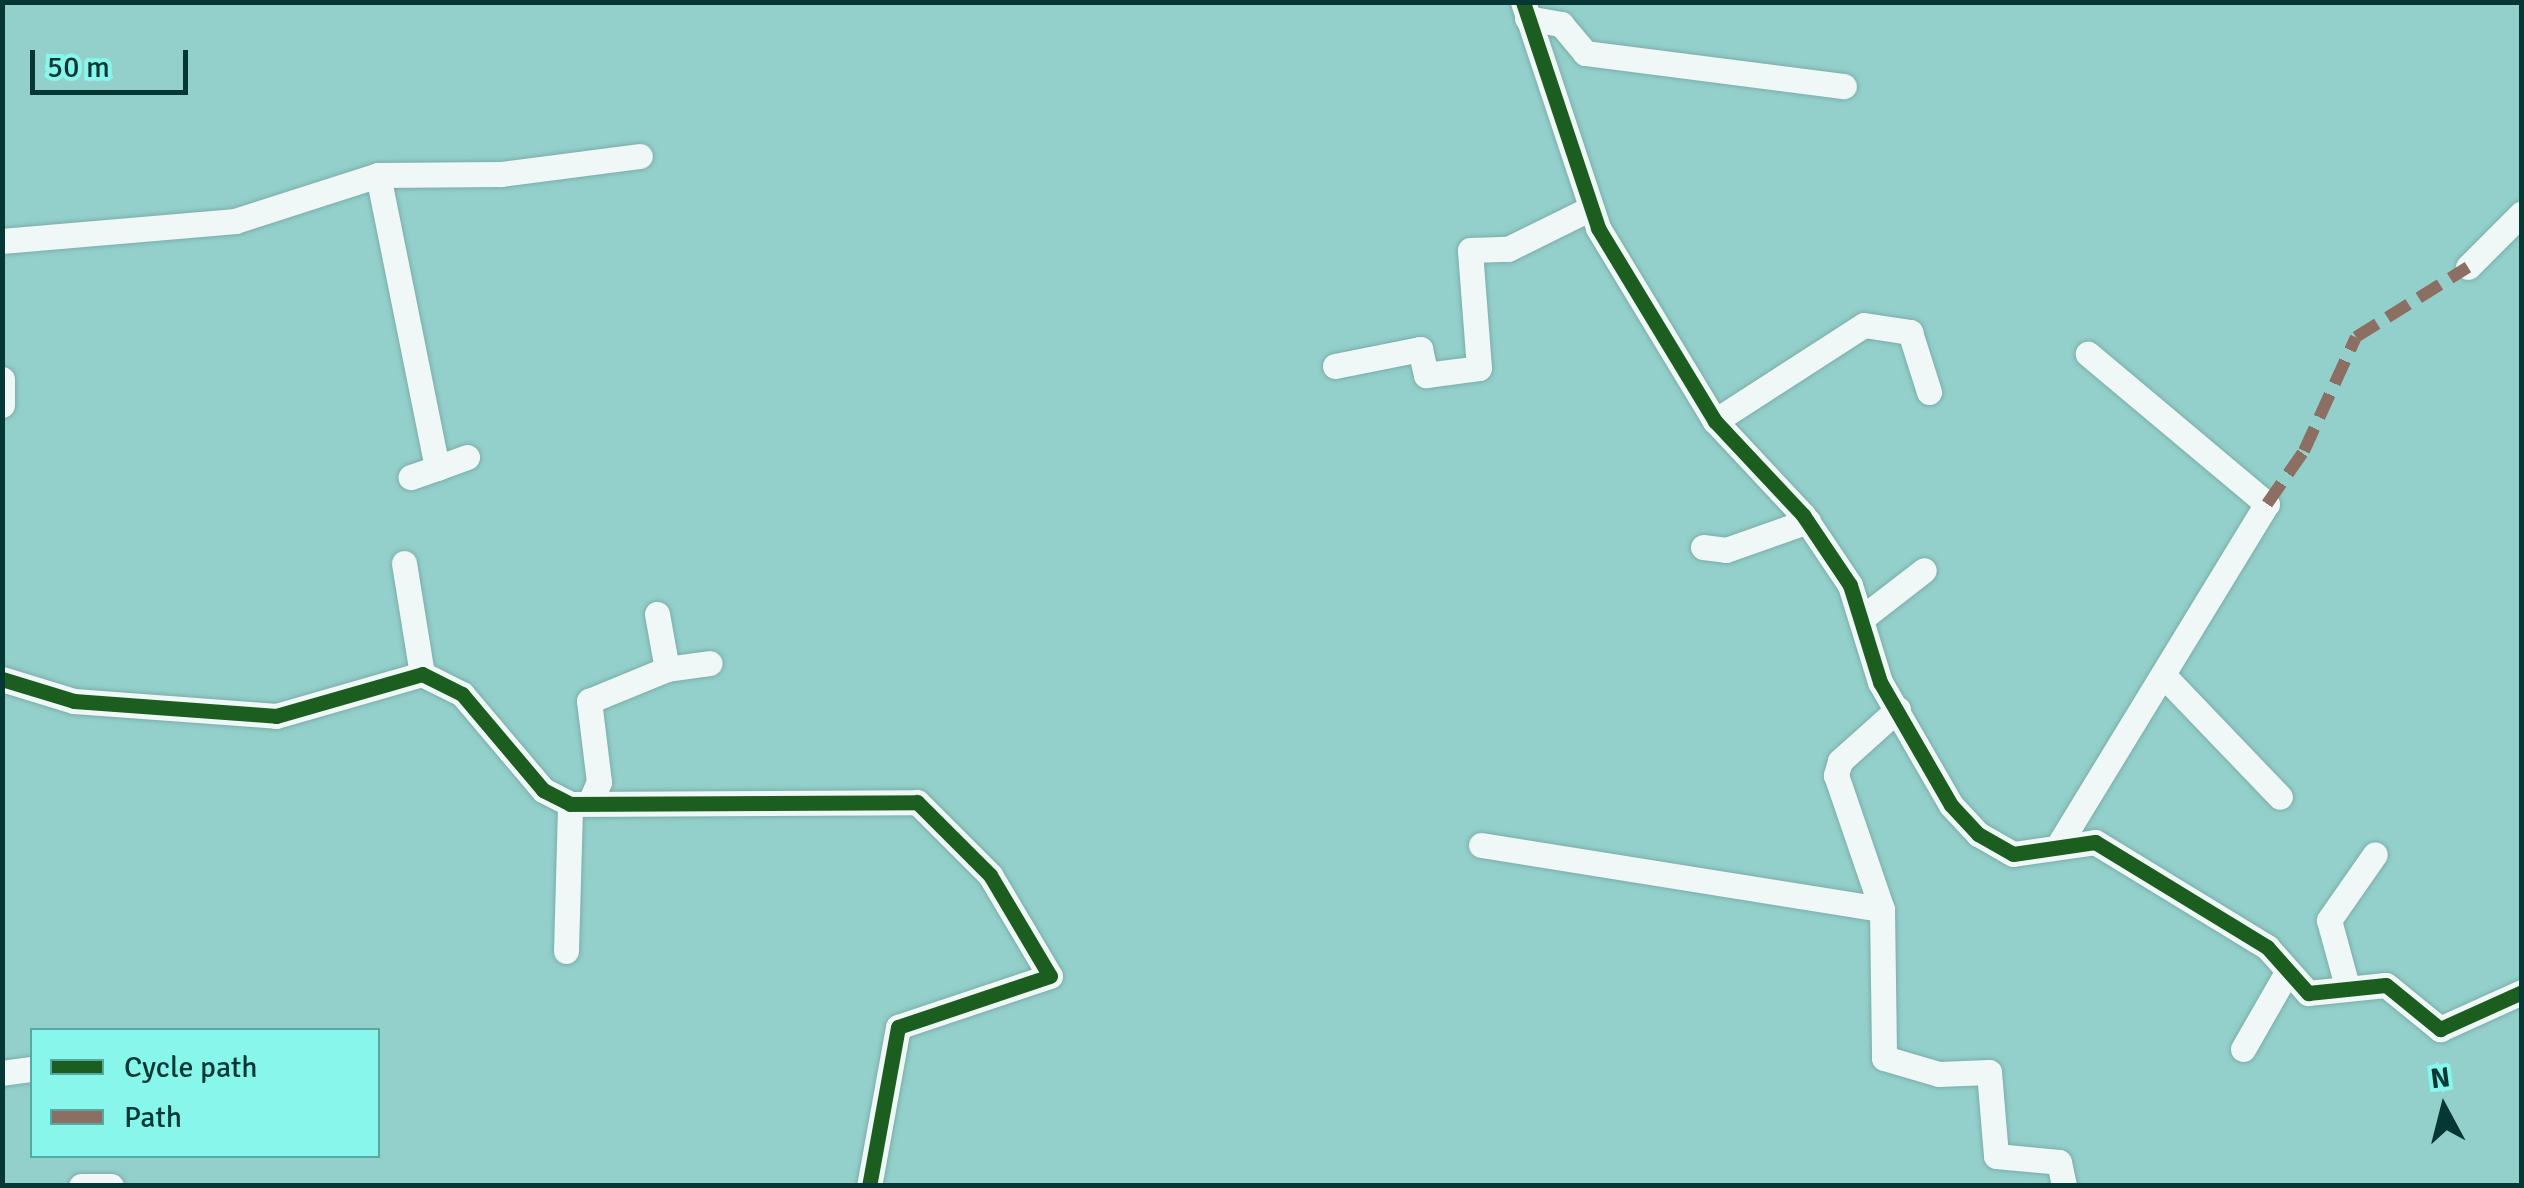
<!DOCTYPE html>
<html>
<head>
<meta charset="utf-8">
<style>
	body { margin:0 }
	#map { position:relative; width:2524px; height:1188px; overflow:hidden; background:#94d0cb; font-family:Signika,sans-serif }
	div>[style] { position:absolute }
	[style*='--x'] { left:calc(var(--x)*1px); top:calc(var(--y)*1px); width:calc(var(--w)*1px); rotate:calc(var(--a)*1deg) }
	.roads { filter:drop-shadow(0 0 2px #7cada8) drop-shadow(0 0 2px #7cada8) }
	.minor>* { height:25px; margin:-12.5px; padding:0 12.5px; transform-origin:12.5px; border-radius:12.5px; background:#eff8f7 }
	.quiet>* { height:12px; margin-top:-6px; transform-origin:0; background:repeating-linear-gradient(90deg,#8d6e63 0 25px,transparent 0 37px) }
	.cycleway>* { height:15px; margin:-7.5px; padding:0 7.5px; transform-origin:7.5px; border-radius:7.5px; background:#1b5e20 }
	span { translate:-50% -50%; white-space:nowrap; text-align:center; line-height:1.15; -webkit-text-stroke:10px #89f6ec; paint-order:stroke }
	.frame { position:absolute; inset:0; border:5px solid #053835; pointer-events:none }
	.legend { position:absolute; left:30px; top:1028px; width:350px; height:130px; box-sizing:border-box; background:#89f6ec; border:2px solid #54aaa3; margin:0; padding:12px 18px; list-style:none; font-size:30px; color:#053835 }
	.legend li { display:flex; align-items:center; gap:20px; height:50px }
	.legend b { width:50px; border:2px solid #54aaa3 }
	.north { position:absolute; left:2394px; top:1058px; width:100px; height:100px; -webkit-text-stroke:8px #89f6ec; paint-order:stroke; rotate:353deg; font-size:28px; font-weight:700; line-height:40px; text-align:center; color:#053835 }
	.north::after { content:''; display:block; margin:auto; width:35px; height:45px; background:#053835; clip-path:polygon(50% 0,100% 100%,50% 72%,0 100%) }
	.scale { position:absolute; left:30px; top:50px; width:158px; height:45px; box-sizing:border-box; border:5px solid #053835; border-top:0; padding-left:12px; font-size:30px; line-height:35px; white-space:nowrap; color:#053835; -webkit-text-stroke:8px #89f6ec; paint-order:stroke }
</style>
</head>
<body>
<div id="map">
	<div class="roads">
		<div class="minor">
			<i style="--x:1523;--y:2;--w:238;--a:71.6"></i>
			<i style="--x:1598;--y:228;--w:226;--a:58.8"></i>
			<i style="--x:1715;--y:421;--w:129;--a:46.9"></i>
			<i style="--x:1803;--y:515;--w:84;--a:56.1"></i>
			<i style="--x:1850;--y:585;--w:102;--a:72.8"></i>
			<i style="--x:1880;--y:682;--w:142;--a:60"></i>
			<i style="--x:1951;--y:805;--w:40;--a:47"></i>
			<i style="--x:1978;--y:834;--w:40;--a:29.7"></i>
			<i style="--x:2013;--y:854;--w:83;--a:-8.3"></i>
			<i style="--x:2095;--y:842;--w:202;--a:31.4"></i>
			<i style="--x:2267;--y:947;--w:62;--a:48.3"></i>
			<i style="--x:2308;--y:993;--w:78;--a:-5.9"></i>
			<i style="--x:2386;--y:985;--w:70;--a:39.2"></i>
			<i style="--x:2440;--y:1029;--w:90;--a:-24.3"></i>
			<i style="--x:1527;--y:18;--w:35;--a:10"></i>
			<i style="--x:1561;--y:24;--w:38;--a:50"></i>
			<i style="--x:1585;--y:53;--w:261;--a:7.3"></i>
			<i style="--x:378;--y:175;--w:299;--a:78.6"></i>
			<i style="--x:437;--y:468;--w:28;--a:161"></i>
			<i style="--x:2;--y:241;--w:234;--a:-4.9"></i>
			<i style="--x:235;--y:221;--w:150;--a:-17.8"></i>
			<i style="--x:378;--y:175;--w:123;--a:-0.5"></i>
			<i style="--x:501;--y:174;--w:140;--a:-7.4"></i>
			<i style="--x:2468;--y:267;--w:76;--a:-45"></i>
			<i style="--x:1335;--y:366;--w:87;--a:-11.3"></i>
			<i style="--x:1420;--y:349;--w:27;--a:77"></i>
			<i style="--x:1426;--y:375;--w:53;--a:-7.5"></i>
			<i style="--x:1479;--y:368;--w:118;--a:-94.4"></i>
			<i style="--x:1470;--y:250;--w:38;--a:-2"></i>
			<i style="--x:1508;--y:249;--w:90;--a:-26.3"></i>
			<i style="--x:2;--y:379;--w:26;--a:90"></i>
			<i style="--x:1715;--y:421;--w:177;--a:-32.8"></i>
			<i style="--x:1864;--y:325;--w:47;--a:8.7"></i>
			<i style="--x:1910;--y:332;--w:63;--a:72.4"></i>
			<i style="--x:437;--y:468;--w:32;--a:-20"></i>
			<i style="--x:1703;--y:547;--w:23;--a:7"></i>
			<i style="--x:1726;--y:550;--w:87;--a:-19.5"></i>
			<i style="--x:404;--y:563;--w:112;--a:80.8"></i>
			<i style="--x:1866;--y:615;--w:73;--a:-37.8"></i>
			<i style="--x:667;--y:669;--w:43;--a:-7.9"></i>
			<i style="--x:2165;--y:677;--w:166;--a:46.2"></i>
			<i style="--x:2;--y:679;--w:75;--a:17"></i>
			<i style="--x:74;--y:701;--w:203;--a:4.2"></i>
			<i style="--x:276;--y:716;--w:152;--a:-16"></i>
			<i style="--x:422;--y:674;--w:45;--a:26.6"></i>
			<i style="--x:462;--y:694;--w:126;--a:49.8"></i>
			<i style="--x:543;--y:790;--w:30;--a:27"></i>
			<i style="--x:570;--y:804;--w:347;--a:-0.3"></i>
			<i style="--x:917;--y:802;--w:103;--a:45"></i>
			<i style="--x:990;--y:875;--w:117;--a:59.3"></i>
			<i style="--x:1050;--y:976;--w:160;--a:161.5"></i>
			<i style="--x:898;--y:1027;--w:162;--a:100.3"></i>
			<i style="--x:1898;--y:709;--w:78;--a:138.1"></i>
			<i style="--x:1840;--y:761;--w:15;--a:106"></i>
			<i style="--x:1836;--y:775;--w:142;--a:71.1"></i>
			<i style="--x:1882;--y:909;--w:149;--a:89.2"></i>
			<i style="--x:1884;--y:1058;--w:57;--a:16.2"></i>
			<i style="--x:1939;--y:1074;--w:50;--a:-2.3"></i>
			<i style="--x:1989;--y:1072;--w:84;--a:85.2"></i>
			<i style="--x:1996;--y:1156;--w:63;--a:5.4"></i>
			<i style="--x:2059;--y:1162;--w:25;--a:78"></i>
			<i style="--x:590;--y:802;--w:22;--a:-66"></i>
			<i style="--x:599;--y:782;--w:82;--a:-97"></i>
			<i style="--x:589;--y:701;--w:84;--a:-22.3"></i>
			<i style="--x:667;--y:669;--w:56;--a:-100.3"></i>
			<i style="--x:2061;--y:841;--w:395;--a:-58.6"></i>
			<i style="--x:2267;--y:504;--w:234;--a:-140"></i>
			<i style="--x:1481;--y:845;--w:406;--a:9.1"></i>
			<i style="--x:566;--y:951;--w:147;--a:-88.4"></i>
			<i style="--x:2347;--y:986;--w:68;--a:-105.3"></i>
			<i style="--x:2329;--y:920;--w:80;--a:-55.1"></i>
			<i style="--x:2243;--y:1049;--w:86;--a:-60.2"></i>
			<i style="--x:2;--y:1073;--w:30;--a:-8"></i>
			<i style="--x:81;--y:1186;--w:30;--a:0"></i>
		</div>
	</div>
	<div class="quiet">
		<i style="--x:2267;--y:504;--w:65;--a:-55.1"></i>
		<i style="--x:2304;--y:451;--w:125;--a:-65.5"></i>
		<i style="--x:2356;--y:337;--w:132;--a:-32"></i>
	</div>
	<div class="cycleway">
		<i style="--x:1523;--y:2;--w:238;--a:71.6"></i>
		<i style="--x:1598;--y:228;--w:226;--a:58.8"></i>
		<i style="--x:1715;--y:421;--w:129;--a:46.9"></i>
		<i style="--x:1803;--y:515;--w:84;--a:56.1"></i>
		<i style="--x:1850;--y:585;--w:102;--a:72.8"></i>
		<i style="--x:1880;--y:682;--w:142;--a:60"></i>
		<i style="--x:1951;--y:805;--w:40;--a:47"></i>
		<i style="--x:1978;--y:834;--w:40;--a:29.7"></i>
		<i style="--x:2013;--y:854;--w:83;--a:-8.3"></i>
		<i style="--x:2095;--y:842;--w:202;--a:31.4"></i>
		<i style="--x:2267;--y:947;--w:62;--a:48.3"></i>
		<i style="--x:2308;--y:993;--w:78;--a:-5.9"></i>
		<i style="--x:2386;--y:985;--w:70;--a:39.2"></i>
		<i style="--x:2440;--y:1029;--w:90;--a:-24.3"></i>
		<i style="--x:2;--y:679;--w:75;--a:17"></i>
		<i style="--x:74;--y:701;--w:203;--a:4.2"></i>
		<i style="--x:276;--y:716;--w:152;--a:-16"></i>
		<i style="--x:422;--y:674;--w:45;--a:26.6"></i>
		<i style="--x:462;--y:694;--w:126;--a:49.8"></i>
		<i style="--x:543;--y:790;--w:30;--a:27"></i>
		<i style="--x:570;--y:804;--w:347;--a:-0.3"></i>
		<i style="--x:917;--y:802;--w:103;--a:45"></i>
		<i style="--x:990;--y:875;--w:117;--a:59.3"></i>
		<i style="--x:1050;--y:976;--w:160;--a:161.5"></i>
		<i style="--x:898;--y:1027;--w:162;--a:100.3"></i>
	</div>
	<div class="frame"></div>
	<ul class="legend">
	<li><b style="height:12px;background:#1b5e20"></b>Cycle path</li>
	<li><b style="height:12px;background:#8d6e63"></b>Path</li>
	</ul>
	<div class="north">N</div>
	<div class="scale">50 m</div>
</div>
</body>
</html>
